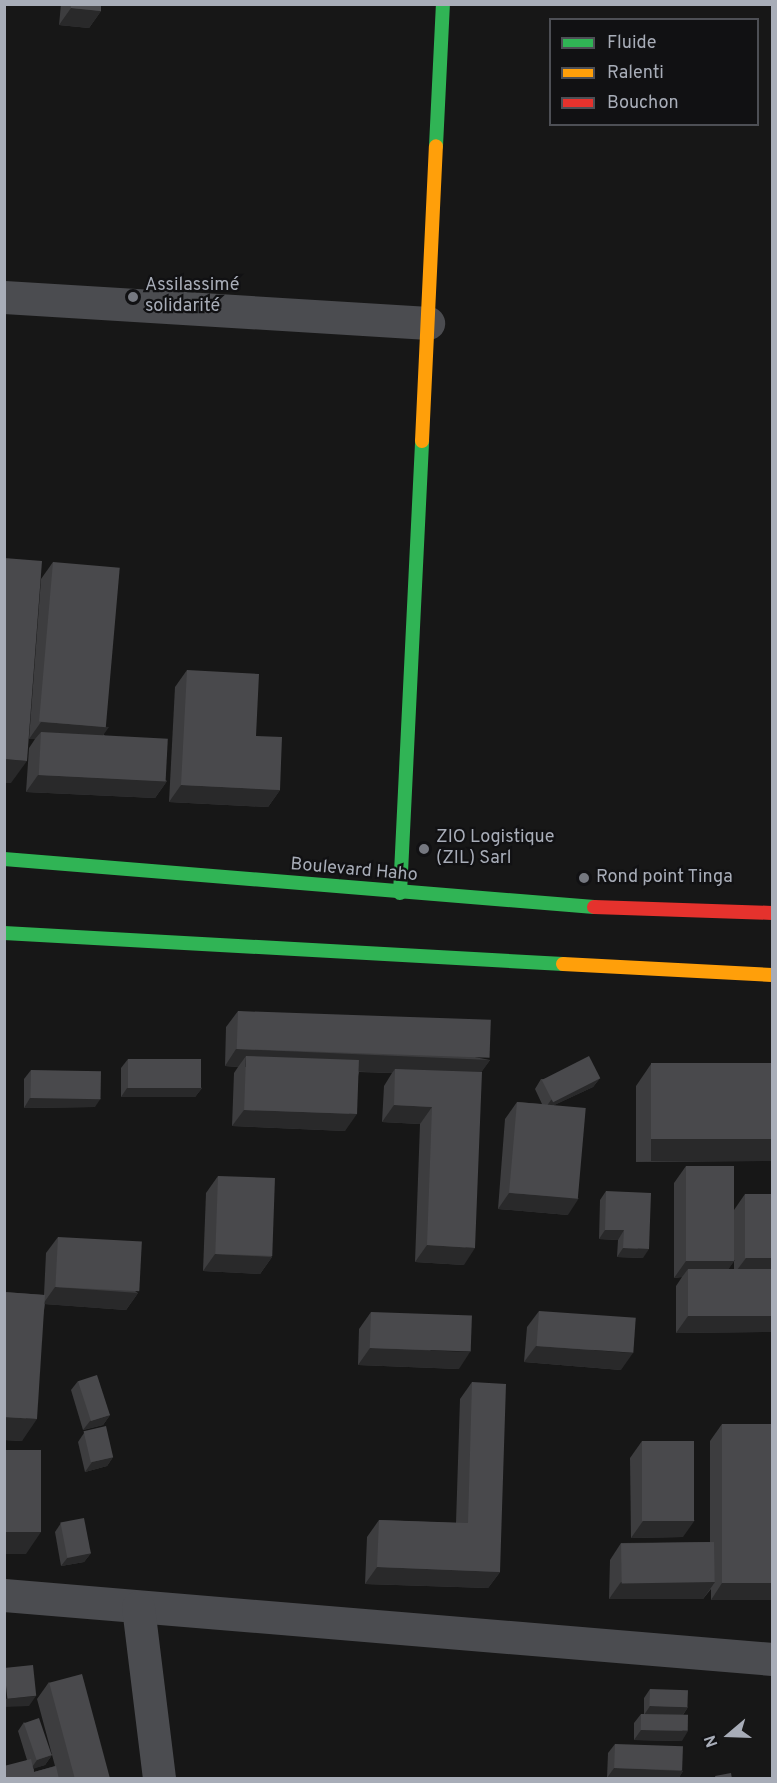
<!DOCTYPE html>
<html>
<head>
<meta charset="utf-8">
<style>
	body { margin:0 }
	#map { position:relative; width:777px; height:1783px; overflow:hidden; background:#171717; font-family:Overpass,sans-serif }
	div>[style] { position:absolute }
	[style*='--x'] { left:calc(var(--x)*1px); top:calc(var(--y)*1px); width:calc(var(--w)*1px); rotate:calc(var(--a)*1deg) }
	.street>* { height:33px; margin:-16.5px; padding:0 16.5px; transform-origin:16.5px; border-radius:16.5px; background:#4b4c50 }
	.fast>* { height:14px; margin:-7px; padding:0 7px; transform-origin:7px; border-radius:7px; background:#30b455 }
	.slow>* { height:14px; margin:-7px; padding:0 7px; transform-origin:7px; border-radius:7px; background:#ff9f0a }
	.jam>* { height:14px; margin:-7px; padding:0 7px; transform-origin:7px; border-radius:7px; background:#e5322d }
	.wall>* { inset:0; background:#3d3d3f }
	.shaded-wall>* { inset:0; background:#29292a; transform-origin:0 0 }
	.building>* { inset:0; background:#49494c; transform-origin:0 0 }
	.dots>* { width:16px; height:16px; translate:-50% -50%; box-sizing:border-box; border:3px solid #111113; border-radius:50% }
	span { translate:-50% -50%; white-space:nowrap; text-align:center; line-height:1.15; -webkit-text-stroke:4.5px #111113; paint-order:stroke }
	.poi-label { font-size:18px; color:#a8adb8 }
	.left { translate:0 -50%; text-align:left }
	.street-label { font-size:18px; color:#a8adb8 }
	.frame { position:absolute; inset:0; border:6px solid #a8adb8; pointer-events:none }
	.legend { position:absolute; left:549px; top:18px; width:210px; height:108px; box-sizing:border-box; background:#111113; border:2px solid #4d4f55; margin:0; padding:8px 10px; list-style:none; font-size:18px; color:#a8adb8 }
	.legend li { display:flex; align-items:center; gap:12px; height:30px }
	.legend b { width:30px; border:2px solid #4d4f55 }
	.north { position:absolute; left:699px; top:1705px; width:60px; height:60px; -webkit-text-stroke:4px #111113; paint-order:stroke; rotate:251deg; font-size:16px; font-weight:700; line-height:24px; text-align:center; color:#a8adb8 }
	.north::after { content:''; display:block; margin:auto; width:21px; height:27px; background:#a8adb8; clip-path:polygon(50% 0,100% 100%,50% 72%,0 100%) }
</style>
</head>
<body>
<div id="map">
	<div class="street">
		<i style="--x:4;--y:297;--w:425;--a:3.5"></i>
		<i style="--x:4;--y:1595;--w:771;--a:4.76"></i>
		<i style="--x:138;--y:1607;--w:172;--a:83"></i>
	</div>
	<div class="fast">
		<i style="--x:436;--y:146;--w:142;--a:-87.2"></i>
		<i style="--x:4;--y:859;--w:592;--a:4.65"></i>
		<i style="--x:400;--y:893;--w:453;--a:-87.2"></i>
		<i style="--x:4;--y:933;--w:560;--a:3.17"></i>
	</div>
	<div class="slow">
		<i style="--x:422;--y:441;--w:295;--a:-87.3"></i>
		<i style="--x:563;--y:964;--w:209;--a:3"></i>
	</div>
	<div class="jam">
		<i style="--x:594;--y:907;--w:178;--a:1.9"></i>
	</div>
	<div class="wall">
		<i style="clip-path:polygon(61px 4px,101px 4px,101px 11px,89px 28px,59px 25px)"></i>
		<i style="clip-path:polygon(53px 562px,104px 735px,167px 781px,155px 798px,26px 792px,29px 748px,35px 739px,29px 739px,41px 579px)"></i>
		<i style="clip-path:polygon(187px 670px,280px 790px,268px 807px,169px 802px,175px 687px)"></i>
		<i style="clip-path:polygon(238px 1011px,490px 1060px,481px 1072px,464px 1265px,415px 1262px,420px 1124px,382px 1122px,384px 1086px,392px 1073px,359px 1072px,345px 1131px,232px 1126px,234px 1073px,238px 1067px,225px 1066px,226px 1027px)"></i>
		<i style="clip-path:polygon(128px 1059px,202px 1088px,195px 1097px,121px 1097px,121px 1068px)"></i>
		<i style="clip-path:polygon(772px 1063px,772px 1161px,636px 1162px,636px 1086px,651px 1064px)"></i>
		<i style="clip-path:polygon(31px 1070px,95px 1107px,24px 1108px,24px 1079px)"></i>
		<i style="clip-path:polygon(600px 1078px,593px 1087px,554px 1105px,568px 1215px,498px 1209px,505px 1119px,517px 1102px,542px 1104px,535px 1089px,541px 1079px)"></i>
		<i style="clip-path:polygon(evenodd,686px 1166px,734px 1210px,745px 1194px,772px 1194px,772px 1332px,676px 1333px,676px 1286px,682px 1277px,674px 1278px,674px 1183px,686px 1166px,734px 1261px,734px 1269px,728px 1269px,734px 1261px)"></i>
		<i style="clip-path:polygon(218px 1176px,272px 1257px,260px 1274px,203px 1271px,206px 1193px)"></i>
		<i style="clip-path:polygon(606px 1191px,643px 1258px,617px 1257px,618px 1240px,599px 1239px,600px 1200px)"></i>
		<i style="clip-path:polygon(58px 1237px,138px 1293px,126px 1310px,45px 1304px,22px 1441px,4px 1440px,4px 1292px,44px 1295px,46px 1253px)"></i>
		<i style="clip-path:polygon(539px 1311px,621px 1370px,524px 1362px,527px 1327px)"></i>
		<i style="clip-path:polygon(371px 1312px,459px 1369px,358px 1365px,359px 1329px)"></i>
		<i style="clip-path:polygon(78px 1381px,110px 1415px,103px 1425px,83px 1430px,71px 1390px)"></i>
		<i style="clip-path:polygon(472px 1382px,500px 1572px,488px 1588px,365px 1584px,367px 1537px,379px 1520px,456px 1523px,460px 1399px)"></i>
		<i style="clip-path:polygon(722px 1424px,772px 1424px,772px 1600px,711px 1600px,711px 1589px,703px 1599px,609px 1599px,610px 1560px,621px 1543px,710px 1542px,710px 1441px)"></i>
		<i style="clip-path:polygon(84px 1433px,113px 1457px,107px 1466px,85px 1472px,78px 1442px)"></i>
		<i style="clip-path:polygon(642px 1441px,683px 1537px,631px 1538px,630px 1458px)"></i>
		<i style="clip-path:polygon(61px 1523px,91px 1553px,84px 1562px,61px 1566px,55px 1532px)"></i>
		<i style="clip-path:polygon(49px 1682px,110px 1779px,4px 1779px,27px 1760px,18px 1731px,24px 1722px,52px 1755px,45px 1765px,34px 1768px,34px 1772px,55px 1766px,37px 1699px)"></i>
		<i style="clip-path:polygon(650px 1689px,688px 1707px,683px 1715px,682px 1741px,634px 1740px,634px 1723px,641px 1714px,644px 1714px,644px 1698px)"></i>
		<i style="clip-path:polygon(615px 1744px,683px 1771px,678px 1779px,607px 1778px,608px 1753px)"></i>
	</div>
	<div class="shaded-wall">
		<i style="clip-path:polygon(71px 8px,101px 11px,89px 28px,59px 25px)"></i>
		<i style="clip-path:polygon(41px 722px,109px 727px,97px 744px,41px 732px,35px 739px,29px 739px)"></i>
		<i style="clip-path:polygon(4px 759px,27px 761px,11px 783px,4px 783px)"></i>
		<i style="clip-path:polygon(38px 775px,167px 781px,155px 798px,26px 792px)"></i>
		<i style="clip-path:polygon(181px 785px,280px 790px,268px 807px,169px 802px)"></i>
		<i style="clip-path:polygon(236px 1049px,490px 1060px,478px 1077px,395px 1069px,392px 1073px,245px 1067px,246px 1056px,238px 1067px,225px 1066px)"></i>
		<i style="clip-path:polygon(600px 1078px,593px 1087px,544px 1110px,551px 1100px)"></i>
		<i style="clip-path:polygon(127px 1088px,202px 1088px,195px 1097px,121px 1097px)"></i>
		<i style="clip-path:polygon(30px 1098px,101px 1098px,95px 1107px,24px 1108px)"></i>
		<i style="clip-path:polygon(394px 1105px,432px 1107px,420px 1124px,382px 1122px)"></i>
		<i style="clip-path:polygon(244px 1110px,357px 1114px,345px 1131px,232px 1126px)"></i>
		<i style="left:772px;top:1139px;width:22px;height:121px;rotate:90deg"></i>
		<i style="clip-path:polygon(509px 1193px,579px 1198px,568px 1215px,498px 1209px)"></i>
		<i style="clip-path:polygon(605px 1230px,624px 1230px,618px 1240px,599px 1239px)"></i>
		<i style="clip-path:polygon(427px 1245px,475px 1248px,464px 1265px,415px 1262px)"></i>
		<i style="clip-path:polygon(623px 1248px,649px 1249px,643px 1258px,617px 1257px)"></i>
		<i style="clip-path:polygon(215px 1254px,272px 1257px,260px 1274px,203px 1271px)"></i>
		<i style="clip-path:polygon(772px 1257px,772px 1274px,734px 1274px,746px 1258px)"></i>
		<i style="clip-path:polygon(735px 1260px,723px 1277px,688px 1269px,682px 1277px,674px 1278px,686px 1261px)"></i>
		<i style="clip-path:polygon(55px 1287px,138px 1293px,126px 1310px,43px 1304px)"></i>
		<i style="clip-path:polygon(688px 1316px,772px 1316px,772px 1332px,676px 1333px)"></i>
		<i style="clip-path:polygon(536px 1346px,633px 1353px,621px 1370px,524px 1362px)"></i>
		<i style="clip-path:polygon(370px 1348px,470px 1352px,459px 1369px,358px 1365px)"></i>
		<i style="clip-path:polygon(110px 1415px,103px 1425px,83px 1430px,90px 1421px)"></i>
		<i style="clip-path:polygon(4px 1417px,37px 1419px,22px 1441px,4px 1440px)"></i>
		<i style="clip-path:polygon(113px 1457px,107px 1466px,85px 1472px,92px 1462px)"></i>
		<i style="clip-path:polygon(695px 1520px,683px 1537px,631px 1538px,643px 1521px)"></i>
		<i style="clip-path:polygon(4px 1532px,41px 1532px,26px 1554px,4px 1554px)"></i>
		<i style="clip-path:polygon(91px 1553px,84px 1562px,61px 1566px,68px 1557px)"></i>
		<i style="clip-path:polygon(377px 1567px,500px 1572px,488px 1588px,365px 1584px)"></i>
		<i style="clip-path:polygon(621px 1582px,715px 1582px,703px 1599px,609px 1599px)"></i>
		<i style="clip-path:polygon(722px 1583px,772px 1583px,772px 1600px,711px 1600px)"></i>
		<i style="clip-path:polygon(36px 1696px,29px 1706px,4px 1707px,4px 1699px)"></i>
		<i style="clip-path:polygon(650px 1706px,688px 1707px,682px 1716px,644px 1715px)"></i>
		<i style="clip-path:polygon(641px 1730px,688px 1731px,682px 1741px,634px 1740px)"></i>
		<i style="clip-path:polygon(52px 1755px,45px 1765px,30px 1770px,37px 1760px)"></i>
		<i style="clip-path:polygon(614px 1768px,683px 1771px,678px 1779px,607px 1778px)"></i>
	</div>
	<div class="building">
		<i style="clip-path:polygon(71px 4px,101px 4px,101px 11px,71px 8px)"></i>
		<i style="clip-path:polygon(4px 558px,42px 561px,27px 761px,4px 759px)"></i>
		<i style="left:53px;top:562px;width:67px;height:160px;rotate:5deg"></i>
		<i style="clip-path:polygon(187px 670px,259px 674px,256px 736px,282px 737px,280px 790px,181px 785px)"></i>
		<i style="left:41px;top:732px;width:127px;height:43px;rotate:3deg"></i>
		<i style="left:238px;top:1011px;width:253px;height:38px;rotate:2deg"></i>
		<i style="left:246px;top:1056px;width:113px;height:54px;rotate:2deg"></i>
		<i style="left:589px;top:1056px;width:25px;height:53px;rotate:63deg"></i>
		<i style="left:128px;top:1059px;width:73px;height:29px"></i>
		<i style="left:772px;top:1063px;width:76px;height:121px;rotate:90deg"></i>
		<i style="clip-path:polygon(395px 1069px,482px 1072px,475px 1248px,427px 1245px,432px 1107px,394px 1105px)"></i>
		<i style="left:31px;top:1070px;width:70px;height:28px;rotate:1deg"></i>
		<i style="left:517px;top:1102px;width:69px;height:91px;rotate:5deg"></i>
		<i style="left:686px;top:1166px;width:48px;height:95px"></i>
		<i style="left:218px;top:1176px;width:57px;height:78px;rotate:2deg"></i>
		<i style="clip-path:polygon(606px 1191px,651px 1193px,649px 1249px,623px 1248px,624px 1230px,605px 1230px)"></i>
		<i style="left:745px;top:1194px;width:27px;height:64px"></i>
		<i style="left:58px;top:1237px;width:84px;height:50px;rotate:3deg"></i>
		<i style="left:688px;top:1269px;width:84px;height:47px"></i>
		<i style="clip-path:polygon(4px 1292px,45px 1295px,37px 1419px,4px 1417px)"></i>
		<i style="left:539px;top:1311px;width:97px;height:35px;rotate:4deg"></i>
		<i style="left:371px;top:1312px;width:101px;height:36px;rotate:2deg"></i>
		<i style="left:97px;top:1375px;width:42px;height:20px;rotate:72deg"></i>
		<i style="clip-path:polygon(472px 1382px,506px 1384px,500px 1572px,377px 1567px,379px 1520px,468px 1523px)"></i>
		<i style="left:722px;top:1424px;width:50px;height:159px"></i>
		<i style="left:106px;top:1426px;width:32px;height:23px;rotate:77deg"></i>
		<i style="left:642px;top:1441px;width:52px;height:80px"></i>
		<i style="left:4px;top:1450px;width:37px;height:82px"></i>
		<i style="left:84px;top:1518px;width:36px;height:24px;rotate:79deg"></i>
		<i style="left:714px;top:1542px;width:40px;height:93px;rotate:89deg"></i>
		<i style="left:33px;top:1665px;width:31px;height:29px;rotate:84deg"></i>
		<i style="left:82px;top:1674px;width:109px;height:34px;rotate:75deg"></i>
		<i style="left:650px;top:1689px;width:38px;height:17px;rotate:2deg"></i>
		<i style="left:641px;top:1714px;width:47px;height:16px;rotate:1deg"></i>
		<i style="left:39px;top:1718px;width:39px;height:16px;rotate:71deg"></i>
		<i style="left:615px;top:1744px;width:68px;height:24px;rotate:2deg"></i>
		<i style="clip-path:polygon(31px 1759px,34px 1772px,56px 1766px,59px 1779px,4px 1779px,4px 1766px)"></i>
		<i style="clip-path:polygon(731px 1773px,732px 1779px,716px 1779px,715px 1776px)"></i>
	</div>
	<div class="dots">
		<i style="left:133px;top:297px;background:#757880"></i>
		<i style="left:424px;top:849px;background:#757880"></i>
		<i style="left:584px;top:878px;background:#757880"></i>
	</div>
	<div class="poi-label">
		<span class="left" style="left:145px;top:297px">Assilassimé<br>solidarité</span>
		<span class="left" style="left:436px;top:849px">ZIO Logistique<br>(ZIL) Sarl</span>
		<span class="left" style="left:596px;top:878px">Rond point Tinga</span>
	</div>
	<div class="street-label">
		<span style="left:354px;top:871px;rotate:5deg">Boulevard Haho</span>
	</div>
	<div class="frame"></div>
	<ul class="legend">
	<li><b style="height:8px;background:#30b455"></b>Fluide</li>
	<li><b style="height:8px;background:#ff9f0a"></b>Ralenti</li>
	<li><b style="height:8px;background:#e5322d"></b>Bouchon</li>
	</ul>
	<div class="north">N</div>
</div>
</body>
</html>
